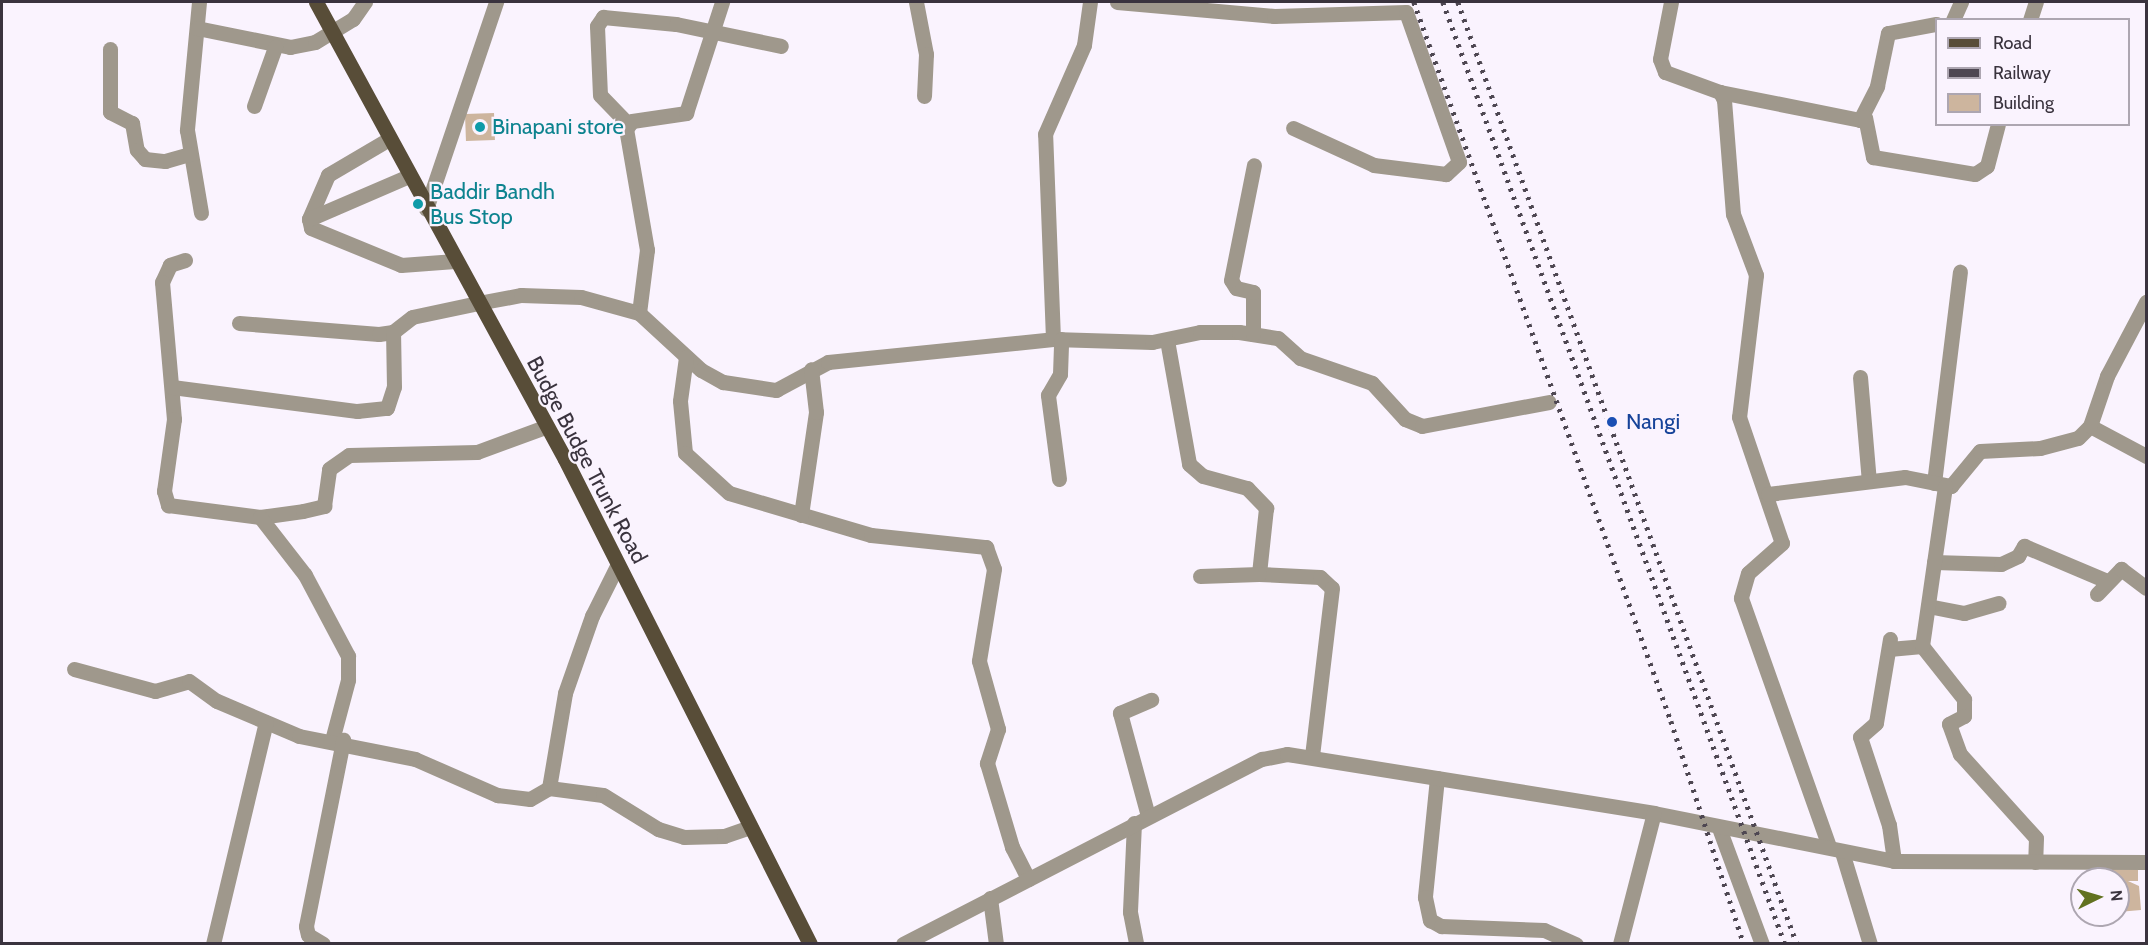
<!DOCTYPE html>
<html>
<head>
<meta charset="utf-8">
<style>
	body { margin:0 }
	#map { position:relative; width:2148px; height:945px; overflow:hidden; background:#faf3fe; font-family:Cabin,sans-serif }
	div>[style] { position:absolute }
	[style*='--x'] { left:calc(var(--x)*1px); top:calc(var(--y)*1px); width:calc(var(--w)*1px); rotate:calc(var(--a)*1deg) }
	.building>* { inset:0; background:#cdb59e; transform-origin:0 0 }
	.minor>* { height:15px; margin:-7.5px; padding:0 7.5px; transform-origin:7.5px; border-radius:7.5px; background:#9f988c }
	.major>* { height:15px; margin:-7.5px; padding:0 7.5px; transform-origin:7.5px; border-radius:7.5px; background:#584d38 }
	.rail>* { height:4.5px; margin-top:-2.25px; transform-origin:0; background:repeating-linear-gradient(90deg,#4e4752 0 3px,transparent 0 9px) }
	.dots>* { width:16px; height:16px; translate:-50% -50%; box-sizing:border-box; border:3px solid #faf3fe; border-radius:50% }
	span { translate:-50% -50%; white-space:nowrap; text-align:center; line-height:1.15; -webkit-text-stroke:4.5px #faf3fe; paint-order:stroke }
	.culture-label { font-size:22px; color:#0d838f }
	.left { translate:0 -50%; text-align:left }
	.transit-label { font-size:22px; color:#164399 }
	.street-label { font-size:22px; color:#3a333e }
	.frame { position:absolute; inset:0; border:3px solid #3a333e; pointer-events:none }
	.legend { position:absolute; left:1935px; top:18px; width:195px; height:108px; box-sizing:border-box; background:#faf3fe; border:2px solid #ada6b1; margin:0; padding:8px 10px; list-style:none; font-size:18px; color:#3a333e }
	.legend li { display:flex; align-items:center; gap:12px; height:30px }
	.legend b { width:30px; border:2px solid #ada6b1 }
	.north { position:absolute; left:2070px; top:867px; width:60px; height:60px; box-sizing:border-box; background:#faf3fe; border:2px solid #ada6b1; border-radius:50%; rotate:85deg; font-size:16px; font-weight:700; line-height:24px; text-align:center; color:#3a333e }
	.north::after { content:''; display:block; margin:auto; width:21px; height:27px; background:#627220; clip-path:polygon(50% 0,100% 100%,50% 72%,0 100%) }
</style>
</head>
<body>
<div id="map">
	<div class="building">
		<i style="left:494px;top:113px;width:27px;height:29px;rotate:88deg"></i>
		<i style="clip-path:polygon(2112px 865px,2138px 869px,2138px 881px,2128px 881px,2139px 886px,2141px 910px,2118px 912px,2118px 879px,2112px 879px)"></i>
	</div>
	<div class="minor">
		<i style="--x:199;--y:2;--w:129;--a:95.4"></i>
		<i style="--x:187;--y:130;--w:84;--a:80.4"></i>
		<i style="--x:916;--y:2;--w:53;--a:79.1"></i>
		<i style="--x:926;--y:54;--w:42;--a:92.7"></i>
		<i style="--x:1117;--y:2;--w:158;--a:5.1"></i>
		<i style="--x:1274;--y:16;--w:132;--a:-1.7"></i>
		<i style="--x:1406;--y:12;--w:159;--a:70.5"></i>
		<i style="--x:1459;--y:162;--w:18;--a:137"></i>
		<i style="--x:1446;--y:174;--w:73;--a:-172.9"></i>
		<i style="--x:1374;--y:165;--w:89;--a:-155.4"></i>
		<i style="--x:1671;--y:2;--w:58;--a:100.9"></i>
		<i style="--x:1660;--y:59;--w:14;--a:69"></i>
		<i style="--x:1665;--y:72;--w:59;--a:20"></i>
		<i style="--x:1720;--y:92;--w:9;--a:63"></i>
		<i style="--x:1724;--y:100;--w:114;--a:85.5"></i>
		<i style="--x:1733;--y:214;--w:65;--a:69.3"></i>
		<i style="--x:1756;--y:275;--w:143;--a:96.8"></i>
		<i style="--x:1739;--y:417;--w:133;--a:71.2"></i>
		<i style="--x:1782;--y:543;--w:45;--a:138.6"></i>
		<i style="--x:1748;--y:573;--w:26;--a:106"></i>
		<i style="--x:1741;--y:598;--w:264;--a:70.5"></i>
		<i style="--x:1953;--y:20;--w:20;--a:-66"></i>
		<i style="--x:2030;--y:20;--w:19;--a:-72"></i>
		<i style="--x:197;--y:28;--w:95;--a:11.5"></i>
		<i style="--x:290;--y:47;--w:25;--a:-11"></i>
		<i style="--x:315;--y:42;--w:44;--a:-31.2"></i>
		<i style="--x:353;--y:19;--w:21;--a:-55"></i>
		<i style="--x:110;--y:49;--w:63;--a:90"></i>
		<i style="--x:110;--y:112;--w:25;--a:27"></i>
		<i style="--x:132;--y:123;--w:27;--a:80"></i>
		<i style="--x:137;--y:150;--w:12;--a:48"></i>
		<i style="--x:145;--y:159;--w:20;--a:6"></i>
		<i style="--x:165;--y:161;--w:25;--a:-16"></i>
		<i style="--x:1720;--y:92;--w:143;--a:11.3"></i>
		<i style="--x:1860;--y:120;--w:38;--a:-63"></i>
		<i style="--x:1877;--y:86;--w:54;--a:-78.3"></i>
		<i style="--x:1888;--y:33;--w:49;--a:-10.6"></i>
		<i style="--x:254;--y:106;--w:63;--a:-70.4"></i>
		<i style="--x:1865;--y:117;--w:41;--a:78.7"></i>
		<i style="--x:1873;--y:157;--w:103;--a:9.5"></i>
		<i style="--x:1975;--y:174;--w:14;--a:-34"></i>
		<i style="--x:1987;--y:166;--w:43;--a:-75.3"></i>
		<i style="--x:628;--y:124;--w:40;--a:-134"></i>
		<i style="--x:600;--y:95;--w:69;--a:-92.5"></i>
		<i style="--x:597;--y:26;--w:11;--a:-56"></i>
		<i style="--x:603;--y:17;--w:73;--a:5.5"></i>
		<i style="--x:676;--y:24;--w:107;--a:11.8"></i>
		<i style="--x:389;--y:139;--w:71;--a:149.5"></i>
		<i style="--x:328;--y:175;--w:48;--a:113.4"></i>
		<i style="--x:309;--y:219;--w:9;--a:77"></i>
		<i style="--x:311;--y:228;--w:97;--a:22.3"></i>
		<i style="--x:401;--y:265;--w:54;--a:-4.2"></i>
		<i style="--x:426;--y:209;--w:219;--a:-71.3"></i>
		<i style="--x:309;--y:219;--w:109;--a:-23.3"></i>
		<i style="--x:185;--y:260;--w:16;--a:162"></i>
		<i style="--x:170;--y:265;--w:19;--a:115"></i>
		<i style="--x:162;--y:282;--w:138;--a:85"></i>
		<i style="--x:174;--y:419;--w:73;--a:97.9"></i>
		<i style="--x:164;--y:491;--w:15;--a:74"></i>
		<i style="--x:168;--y:505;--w:93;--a:7.4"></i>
		<i style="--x:260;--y:517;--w:43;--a:-7.9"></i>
		<i style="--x:303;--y:511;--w:22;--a:-13"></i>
		<i style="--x:324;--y:506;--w:37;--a:-82"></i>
		<i style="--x:329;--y:469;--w:24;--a:-35"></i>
		<i style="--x:349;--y:455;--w:128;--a:-1.3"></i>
		<i style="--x:477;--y:452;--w:72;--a:-20.2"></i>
		<i style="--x:639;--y:313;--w:64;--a:-82.8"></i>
		<i style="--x:647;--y:250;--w:123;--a:-99.8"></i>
		<i style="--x:626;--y:129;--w:10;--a:-53"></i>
		<i style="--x:632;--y:121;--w:55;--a:-8.4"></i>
		<i style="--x:686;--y:113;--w:117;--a:-72"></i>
		<i style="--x:239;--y:323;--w:140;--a:4.5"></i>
		<i style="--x:379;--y:334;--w:14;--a:-8"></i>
		<i style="--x:393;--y:332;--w:24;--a:-38"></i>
		<i style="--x:412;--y:317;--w:67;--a:-12"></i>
		<i style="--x:478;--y:303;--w:44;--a:-10.5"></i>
		<i style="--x:521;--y:295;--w:60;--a:1.9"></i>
		<i style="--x:581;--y:297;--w:60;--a:15.4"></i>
		<i style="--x:639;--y:313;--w:84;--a:42.6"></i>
		<i style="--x:701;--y:370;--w:25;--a:29"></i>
		<i style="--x:723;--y:382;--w:54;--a:8.6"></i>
		<i style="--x:776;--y:390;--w:59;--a:-28.3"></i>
		<i style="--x:828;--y:362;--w:226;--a:-5.8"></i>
		<i style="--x:1053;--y:339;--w:99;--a:1.7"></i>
		<i style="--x:1152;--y:342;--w:49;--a:-11.8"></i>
		<i style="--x:1200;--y:332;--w:39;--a:0"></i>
		<i style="--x:1239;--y:332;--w:39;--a:9"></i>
		<i style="--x:1278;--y:338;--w:30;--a:42"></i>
		<i style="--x:1300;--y:358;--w:76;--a:19.1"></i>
		<i style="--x:1372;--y:383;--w:49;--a:47.5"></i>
		<i style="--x:1405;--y:419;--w:18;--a:22"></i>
		<i style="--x:1422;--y:426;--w:129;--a:-10.7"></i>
		<i style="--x:1253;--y:334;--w:42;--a:-90"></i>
		<i style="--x:1253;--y:292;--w:17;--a:-167"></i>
		<i style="--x:1236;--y:288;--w:9;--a:-122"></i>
		<i style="--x:1231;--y:280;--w:117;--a:-78.7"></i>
		<i style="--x:1053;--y:339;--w:205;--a:-92.2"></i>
		<i style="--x:1045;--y:134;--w:97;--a:-66.3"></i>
		<i style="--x:1084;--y:45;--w:43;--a:-82.1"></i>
		<i style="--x:1167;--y:340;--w:126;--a:79.9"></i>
		<i style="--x:1189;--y:464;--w:18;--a:41"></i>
		<i style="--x:1203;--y:476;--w:46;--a:15.3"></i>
		<i style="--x:1247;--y:488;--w:28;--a:46"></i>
		<i style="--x:1266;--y:508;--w:66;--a:96.1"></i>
		<i style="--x:1259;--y:574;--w:61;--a:2.8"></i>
		<i style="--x:1320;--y:577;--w:16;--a:43"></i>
		<i style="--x:1332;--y:588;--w:168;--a:96.8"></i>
		<i style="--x:686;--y:357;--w:44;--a:97.8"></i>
		<i style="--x:680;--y:401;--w:52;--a:84.5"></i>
		<i style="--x:685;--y:453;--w:59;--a:42.3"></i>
		<i style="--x:729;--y:493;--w:148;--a:16.5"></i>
		<i style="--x:871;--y:535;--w:116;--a:6"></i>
		<i style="--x:986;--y:547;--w:23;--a:70"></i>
		<i style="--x:994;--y:569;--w:93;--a:99.3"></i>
		<i style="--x:979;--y:661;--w:71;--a:74.4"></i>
		<i style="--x:998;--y:729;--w:36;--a:108"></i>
		<i style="--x:987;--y:763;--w:88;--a:73.4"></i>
		<i style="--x:1012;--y:847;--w:36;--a:63"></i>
		<i style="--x:1860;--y:377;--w:104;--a:85.1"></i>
		<i style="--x:172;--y:387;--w:187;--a:7.4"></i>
		<i style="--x:357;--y:411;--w:30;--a:-6"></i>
		<i style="--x:387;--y:408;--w:22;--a:-72"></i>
		<i style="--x:394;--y:387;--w:55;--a:-91"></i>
		<i style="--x:2090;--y:426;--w:64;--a:28.2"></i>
		<i style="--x:1059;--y:479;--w:85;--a:-97.5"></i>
		<i style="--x:1048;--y:395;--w:24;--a:-60"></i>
		<i style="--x:1060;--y:374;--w:35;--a:-88"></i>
		<i style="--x:1934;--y:483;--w:213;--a:-83"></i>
		<i style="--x:1768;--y:494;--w:138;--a:-7.1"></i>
		<i style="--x:1905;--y:477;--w:47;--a:11.1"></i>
		<i style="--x:1951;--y:486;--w:45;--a:-50.4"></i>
		<i style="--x:1980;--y:451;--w:60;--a:-2.9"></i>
		<i style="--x:2040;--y:448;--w:39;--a:-15"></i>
		<i style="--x:2078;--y:438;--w:17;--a:-45"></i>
		<i style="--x:2090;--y:426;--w:53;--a:-71.2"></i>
		<i style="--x:2107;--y:376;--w:84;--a:-62.2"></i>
		<i style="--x:801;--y:515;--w:104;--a:-81.7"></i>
		<i style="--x:816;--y:412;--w:43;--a:-96.6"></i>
		<i style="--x:260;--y:517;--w:73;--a:52.2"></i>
		<i style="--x:305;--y:575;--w:92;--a:62"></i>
		<i style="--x:348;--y:656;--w:24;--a:90"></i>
		<i style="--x:348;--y:680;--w:62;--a:104.9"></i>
		<i style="--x:1934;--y:562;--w:67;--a:1.7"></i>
		<i style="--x:2001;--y:564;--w:19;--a:-25"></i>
		<i style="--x:2018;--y:556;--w:12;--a:-59"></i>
		<i style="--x:2024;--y:546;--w:90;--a:22.9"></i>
		<i style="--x:1200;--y:576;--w:59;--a:-1.9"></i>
		<i style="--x:2097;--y:594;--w:35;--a:-46"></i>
		<i style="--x:2121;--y:569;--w:31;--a:37"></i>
		<i style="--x:1928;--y:606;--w:37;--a:11"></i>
		<i style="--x:1964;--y:613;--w:36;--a:-16"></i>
		<i style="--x:1890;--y:639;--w:85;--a:99.5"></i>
		<i style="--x:1876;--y:723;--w:21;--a:139"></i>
		<i style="--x:1860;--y:737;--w:93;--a:71.8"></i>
		<i style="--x:1889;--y:825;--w:36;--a:82"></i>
		<i style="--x:1922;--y:646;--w:68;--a:51.6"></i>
		<i style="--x:1964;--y:699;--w:17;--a:90"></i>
		<i style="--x:1964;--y:716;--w:17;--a:152"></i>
		<i style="--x:1949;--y:724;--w:32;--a:70"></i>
		<i style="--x:1960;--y:754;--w:113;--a:47.9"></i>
		<i style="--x:2036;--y:838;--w:24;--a:92"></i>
		<i style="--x:1889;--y:649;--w:33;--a:-5"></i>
		<i style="--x:1922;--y:646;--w:162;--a:-81.8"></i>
		<i style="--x:74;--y:669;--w:84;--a:15.2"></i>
		<i style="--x:155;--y:691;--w:35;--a:-16"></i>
		<i style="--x:189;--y:681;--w:34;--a:36"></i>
		<i style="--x:217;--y:701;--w:89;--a:23.1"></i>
		<i style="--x:299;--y:736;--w:118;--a:11.2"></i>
		<i style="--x:415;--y:759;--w:90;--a:23.7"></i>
		<i style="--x:497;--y:795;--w:33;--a:7"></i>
		<i style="--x:530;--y:799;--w:22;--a:-30"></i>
		<i style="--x:549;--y:788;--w:96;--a:-80.4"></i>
		<i style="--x:565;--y:693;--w:82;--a:-70.7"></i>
		<i style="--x:592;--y:616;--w:56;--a:-63.4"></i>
		<i style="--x:1437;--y:778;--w:120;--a:95.8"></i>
		<i style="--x:1425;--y:897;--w:24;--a:78"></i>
		<i style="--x:1430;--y:920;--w:13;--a:29"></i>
		<i style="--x:1441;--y:926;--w:103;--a:2.2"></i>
		<i style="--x:1544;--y:930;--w:35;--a:24"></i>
		<i style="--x:549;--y:788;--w:54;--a:7.4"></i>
		<i style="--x:603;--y:795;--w:65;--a:31.7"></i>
		<i style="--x:658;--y:829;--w:27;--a:17"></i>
		<i style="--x:684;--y:837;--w:40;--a:-1.4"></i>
		<i style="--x:724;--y:836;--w:28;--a:-19"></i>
		<i style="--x:1148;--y:816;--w:107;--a:-105.2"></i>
		<i style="--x:1120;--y:713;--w:34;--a:-23"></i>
		<i style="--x:1134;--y:823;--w:89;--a:92.6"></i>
		<i style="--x:1130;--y:912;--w:33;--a:79"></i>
		<i style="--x:1719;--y:828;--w:124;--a:69.7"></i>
		<i style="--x:1842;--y:852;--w:96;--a:73.1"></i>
		<i style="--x:990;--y:898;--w:46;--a:82.6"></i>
		<i style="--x:213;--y:944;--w:228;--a:-76.6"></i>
		<i style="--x:323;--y:944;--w:17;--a:-149"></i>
		<i style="--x:308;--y:935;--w:9;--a:-103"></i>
		<i style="--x:306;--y:926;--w:190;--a:-78.7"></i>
		<i style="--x:903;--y:944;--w:404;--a:-27.3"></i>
		<i style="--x:1262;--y:759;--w:25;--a:-11"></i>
		<i style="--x:1287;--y:754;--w:372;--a:9.1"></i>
		<i style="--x:1654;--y:813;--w:245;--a:11.3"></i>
		<i style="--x:1894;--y:861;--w:252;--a:0.2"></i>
		<i style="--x:1620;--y:944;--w:135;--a:-75.5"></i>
	</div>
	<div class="major">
		<i style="--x:316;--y:2;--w:520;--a:61.42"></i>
		<i style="--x:565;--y:459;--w:543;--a:63.2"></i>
	</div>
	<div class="rail">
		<i style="--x:1414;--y:2;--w:764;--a:70.33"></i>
		<i style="--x:1671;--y:721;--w:235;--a:71.9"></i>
		<i style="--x:1443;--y:2;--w:1002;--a:70.05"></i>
		<i style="--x:1458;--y:2;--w:1001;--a:70.21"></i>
	</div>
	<div class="dots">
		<i style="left:480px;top:127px;background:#0f9aa8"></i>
		<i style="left:418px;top:204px;background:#0f9aa8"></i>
		<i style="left:1612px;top:422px;background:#1a4fb4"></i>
	</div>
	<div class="culture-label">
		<span class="left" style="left:492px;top:127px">Binapani store</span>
		<span class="left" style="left:430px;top:204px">Baddir Bandh<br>Bus Stop</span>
	</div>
	<div class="transit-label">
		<span class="left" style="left:1626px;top:422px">Nangi</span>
	</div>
	<div class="street-label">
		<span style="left:587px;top:460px;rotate:62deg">Budge Budge Trunk Road</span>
	</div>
	<div class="frame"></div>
	<ul class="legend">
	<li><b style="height:8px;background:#584d38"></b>Road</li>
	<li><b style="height:8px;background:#4e4752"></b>Railway</li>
	<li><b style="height:16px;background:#cdb59e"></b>Building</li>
	</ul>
	<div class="north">N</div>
</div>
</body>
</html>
